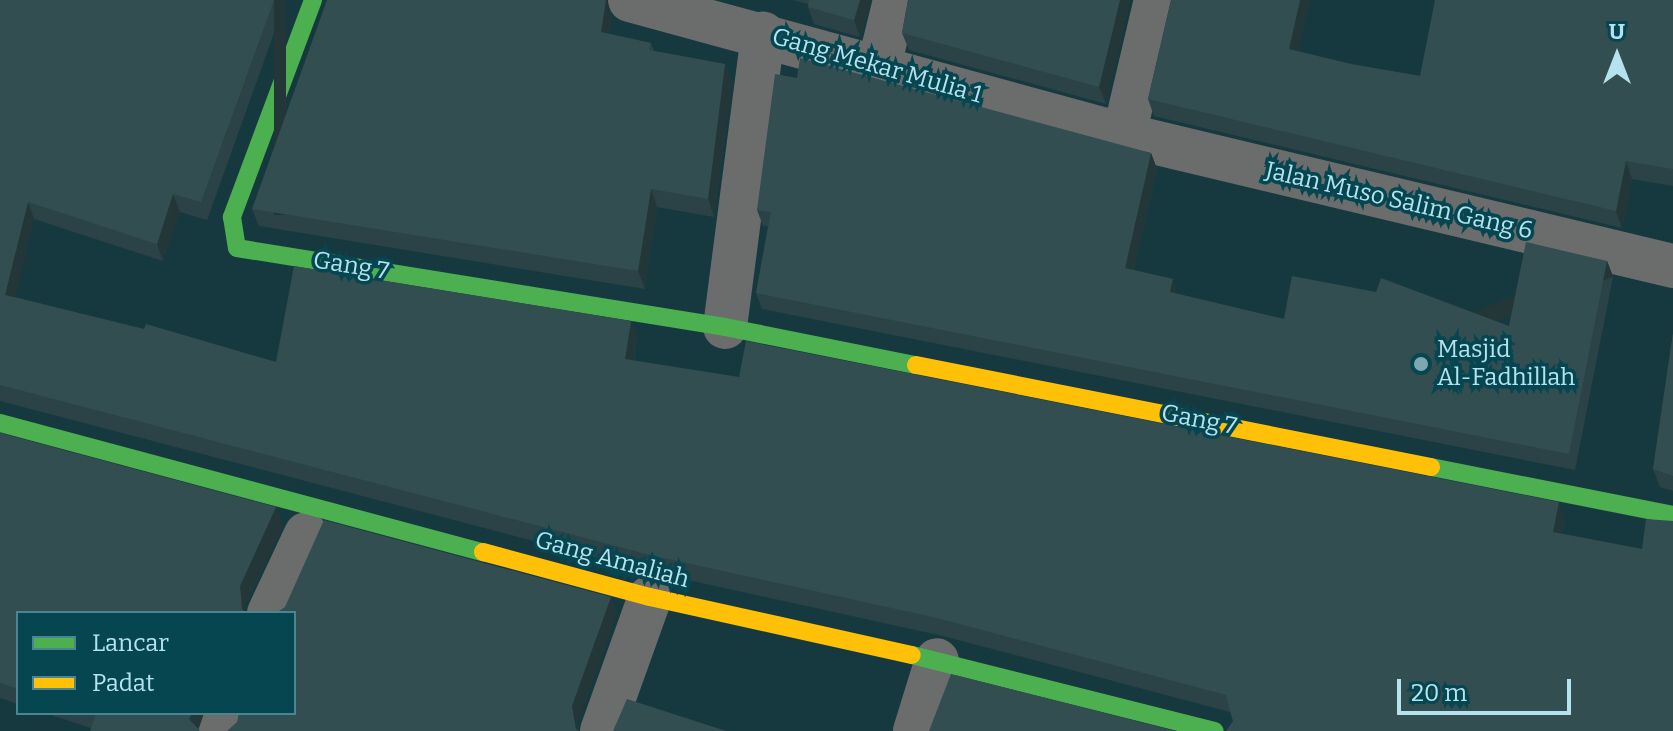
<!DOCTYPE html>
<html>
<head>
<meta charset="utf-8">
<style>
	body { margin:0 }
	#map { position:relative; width:1673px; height:731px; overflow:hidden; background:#163940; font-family:Bitter,serif }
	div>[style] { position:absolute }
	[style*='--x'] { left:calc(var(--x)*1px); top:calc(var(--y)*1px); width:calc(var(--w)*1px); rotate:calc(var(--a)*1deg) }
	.street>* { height:44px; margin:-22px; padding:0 22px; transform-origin:22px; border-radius:22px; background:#6b6c6c }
	.fast>* { height:18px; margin:-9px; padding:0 9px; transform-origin:9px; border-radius:9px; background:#4caf50 }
	.slow>* { height:18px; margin:-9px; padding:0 9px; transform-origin:9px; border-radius:9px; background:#ffc107 }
	.wall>* { inset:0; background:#2b4346 }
	.shaded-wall>* { inset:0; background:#233739; transform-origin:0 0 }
	.building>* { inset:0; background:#324e51 }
	.dots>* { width:22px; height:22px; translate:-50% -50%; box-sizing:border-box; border:4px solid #054651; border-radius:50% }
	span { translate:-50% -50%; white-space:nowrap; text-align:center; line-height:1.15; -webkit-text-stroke:7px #054651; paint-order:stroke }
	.street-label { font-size:24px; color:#b4e3ee }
	.poi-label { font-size:24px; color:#b4e3ee }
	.left { translate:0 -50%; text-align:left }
	.legend { position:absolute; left:16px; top:611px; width:280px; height:104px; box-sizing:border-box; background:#054651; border:2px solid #4b8590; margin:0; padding:10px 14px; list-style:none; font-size:24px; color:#b4e3ee }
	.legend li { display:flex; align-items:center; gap:16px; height:40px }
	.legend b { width:40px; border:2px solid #4b8590 }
	.north { position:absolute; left:1577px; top:16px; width:80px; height:80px; -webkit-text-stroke:6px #054651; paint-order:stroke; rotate:0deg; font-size:22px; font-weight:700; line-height:32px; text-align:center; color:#b4e3ee }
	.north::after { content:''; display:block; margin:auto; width:28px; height:36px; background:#b4e3ee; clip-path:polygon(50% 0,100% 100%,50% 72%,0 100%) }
	.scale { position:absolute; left:1397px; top:679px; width:174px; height:36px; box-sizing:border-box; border:4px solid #b4e3ee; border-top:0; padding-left:10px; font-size:24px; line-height:28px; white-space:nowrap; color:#b4e3ee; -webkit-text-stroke:6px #054651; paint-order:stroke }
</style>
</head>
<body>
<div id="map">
	<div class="street">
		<i style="--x:630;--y:0;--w:512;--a:15.28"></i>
		<i style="--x:1124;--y:135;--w:564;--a:13.42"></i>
		<i style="--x:878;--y:70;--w:72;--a:-76.3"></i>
		<i style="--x:1124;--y:135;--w:139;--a:-76.7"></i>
		<i style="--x:725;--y:327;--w:296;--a:-82.6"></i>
		<i style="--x:269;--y:613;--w:87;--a:-64.9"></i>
		<i style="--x:220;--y:731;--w:19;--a:-72"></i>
		<i style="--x:602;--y:731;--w:142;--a:-70.3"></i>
		<i style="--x:915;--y:731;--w:74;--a:-72.8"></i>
	</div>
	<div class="fast">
		<i style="--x:313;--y:0;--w:232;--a:110.5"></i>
		<i style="--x:232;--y:217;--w:31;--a:81"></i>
		<i style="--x:237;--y:248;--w:494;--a:9.2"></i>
		<i style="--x:725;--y:327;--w:195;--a:11.3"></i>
		<i style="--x:0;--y:423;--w:500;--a:15"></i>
		<i style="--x:1431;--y:467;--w:247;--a:11.2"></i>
		<i style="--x:912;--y:655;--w:312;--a:14.1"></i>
	</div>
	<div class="slow">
		<i style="--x:916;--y:365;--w:525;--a:11.2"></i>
		<i style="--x:483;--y:552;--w:173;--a:15.1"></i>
		<i style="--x:650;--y:597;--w:268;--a:12.5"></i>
	</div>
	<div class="wall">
		<i style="clip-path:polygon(0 0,286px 0,207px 220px,180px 212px,163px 261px,34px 219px,15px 297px,276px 362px,631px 321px,637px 338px,634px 361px,1565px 519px,1562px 534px,1642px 549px,1673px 731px,1233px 721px,1230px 712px,943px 636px,656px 573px,0 401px)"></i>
		<i style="clip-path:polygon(792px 0,871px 0,860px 37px,814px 24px,808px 7px,808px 4px)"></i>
		<i style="clip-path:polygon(908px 0,1130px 0,1106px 104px,909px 50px,902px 33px)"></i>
		<i style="clip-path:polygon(1171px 0,1310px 0,1298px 52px,1351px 64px,1420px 76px,1673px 0,1673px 186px,1632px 179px,1622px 228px,1154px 116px,1148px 99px)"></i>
		<i style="clip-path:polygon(612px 17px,609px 34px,651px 43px,654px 51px,725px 64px,732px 81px,714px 217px,657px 207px,645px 289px,259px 226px,252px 209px)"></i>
		<i style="clip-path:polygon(797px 78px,1151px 153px,1157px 169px,1134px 270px,1178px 294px,1284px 319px,1509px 326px,1607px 261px,1613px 277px,1575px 470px,762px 309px,756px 293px,768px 226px,763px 226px,757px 210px)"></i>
		<i style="clip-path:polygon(1673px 333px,1673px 491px,1660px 487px,1653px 469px)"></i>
		<i style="clip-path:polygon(0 433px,276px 507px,283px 525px,246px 603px,18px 613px,18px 704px,0 698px)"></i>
		<i style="clip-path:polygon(45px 713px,204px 713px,198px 729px,91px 728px)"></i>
	</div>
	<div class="shaded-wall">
		<i style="left:274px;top:0;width:12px;height:215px"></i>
		<i style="clip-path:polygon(606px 0,607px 0,612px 17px,607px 49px,601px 32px)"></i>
		<i style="clip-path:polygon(860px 0,871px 0,860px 37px,854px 20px)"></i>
		<i style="clip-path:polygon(1120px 0,1130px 0,1106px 104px,1099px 87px)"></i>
		<i style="clip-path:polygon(1300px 0,1310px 0,1295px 67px,1289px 49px)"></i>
		<i style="clip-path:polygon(725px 64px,732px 81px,714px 217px,708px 199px)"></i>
		<i style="clip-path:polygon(1151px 153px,1157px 169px,1131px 284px,1125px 268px)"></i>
		<i style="clip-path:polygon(1626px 161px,1632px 179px,1622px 228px,1616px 211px)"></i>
		<i style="clip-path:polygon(651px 189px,657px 207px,645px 289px,638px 271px)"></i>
		<i style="clip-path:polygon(173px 194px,180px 212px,163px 261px,157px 244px)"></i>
		<i style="clip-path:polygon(28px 202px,34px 219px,12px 312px,5px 295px)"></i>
		<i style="left:1607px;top:261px;width:17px;height:197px;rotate:69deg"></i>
		<i style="clip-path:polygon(1173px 279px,1178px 295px,1170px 292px)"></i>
		<i style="clip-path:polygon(631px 321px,637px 338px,631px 377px,625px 359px)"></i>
		<i style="clip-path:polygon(1559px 502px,1565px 519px,1559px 549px,1553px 532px)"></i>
		<i style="clip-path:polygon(276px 507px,283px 525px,246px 603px,247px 613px,242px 609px,240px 586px)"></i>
		<i style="clip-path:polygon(611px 597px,617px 614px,578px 723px,580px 731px,577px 731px,572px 706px)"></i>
		<i style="clip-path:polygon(192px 713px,204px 713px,198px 731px,189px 719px)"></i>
	</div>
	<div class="building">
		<i style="clip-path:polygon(0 0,274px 0,201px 202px,173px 194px,157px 244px,28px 202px,5px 295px,144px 329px,146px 324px,276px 362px,294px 266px,631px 321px,625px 359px,739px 377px,746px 341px,1559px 502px,1553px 532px,1642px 549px,1646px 519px,1673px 521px,1673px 731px,1226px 731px,1233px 721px,1226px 695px,937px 618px,650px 555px,0 385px)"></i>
		<i style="clip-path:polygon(327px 0,606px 0,601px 32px,651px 43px,649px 50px,725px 64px,708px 199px,651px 189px,638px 271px,252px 209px)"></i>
		<i style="clip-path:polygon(809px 0,860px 0,854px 20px,808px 7px)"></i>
		<i style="clip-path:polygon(908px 0,1120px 0,1099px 87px,902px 33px)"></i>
		<i style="clip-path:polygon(1171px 0,1300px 0,1289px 49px,1351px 64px,1420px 76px,1435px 0,1673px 0,1673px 169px,1626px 161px,1616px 211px,1148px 99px)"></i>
		<i style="clip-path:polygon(800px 58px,1151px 153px,1125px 268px,1173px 279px,1170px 292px,1284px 319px,1292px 276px,1376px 292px,1381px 278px,1509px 326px,1526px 242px,1607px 261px,1569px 454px,756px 293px,771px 212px,757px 210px,775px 74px,797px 78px)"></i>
		<i style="clip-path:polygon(1673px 333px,1673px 476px,1653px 469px)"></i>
		<i style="clip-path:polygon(0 433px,276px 507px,240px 586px,242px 609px,246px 613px,18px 613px,18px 689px,0 683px)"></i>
		<i style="clip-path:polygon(324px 520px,611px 597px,572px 706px,576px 729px,579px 731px,227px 731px,237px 722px,239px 713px,294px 713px,294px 613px,276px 613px,285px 607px)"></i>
		<i style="clip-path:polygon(951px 674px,1176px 731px,929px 731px)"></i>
		<i style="clip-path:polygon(627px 699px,726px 731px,613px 731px)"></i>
		<i style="clip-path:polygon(91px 713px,192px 713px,189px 719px,200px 731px,90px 731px,96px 714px)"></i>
	</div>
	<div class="dots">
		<i style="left:1421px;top:364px;background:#7da8b1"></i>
	</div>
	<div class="street-label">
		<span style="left:877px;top:66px;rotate:16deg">Gang Mekar Mulia 1</span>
		<span style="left:1399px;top:201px;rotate:13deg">Jalan Muso Salim Gang 6</span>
		<span style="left:351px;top:266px;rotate:9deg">Gang 7</span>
		<span style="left:1199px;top:420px;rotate:11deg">Gang 7</span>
		<span style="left:612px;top:560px;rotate:15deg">Gang Amaliah</span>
	</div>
	<div class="poi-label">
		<span class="left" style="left:1437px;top:364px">Masjid<br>Al-Fadhillah</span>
	</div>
	<ul class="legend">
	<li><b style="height:10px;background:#4caf50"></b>Lancar</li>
	<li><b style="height:10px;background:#ffc107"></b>Padat</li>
	</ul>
	<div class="north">U</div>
	<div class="scale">20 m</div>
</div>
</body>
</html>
